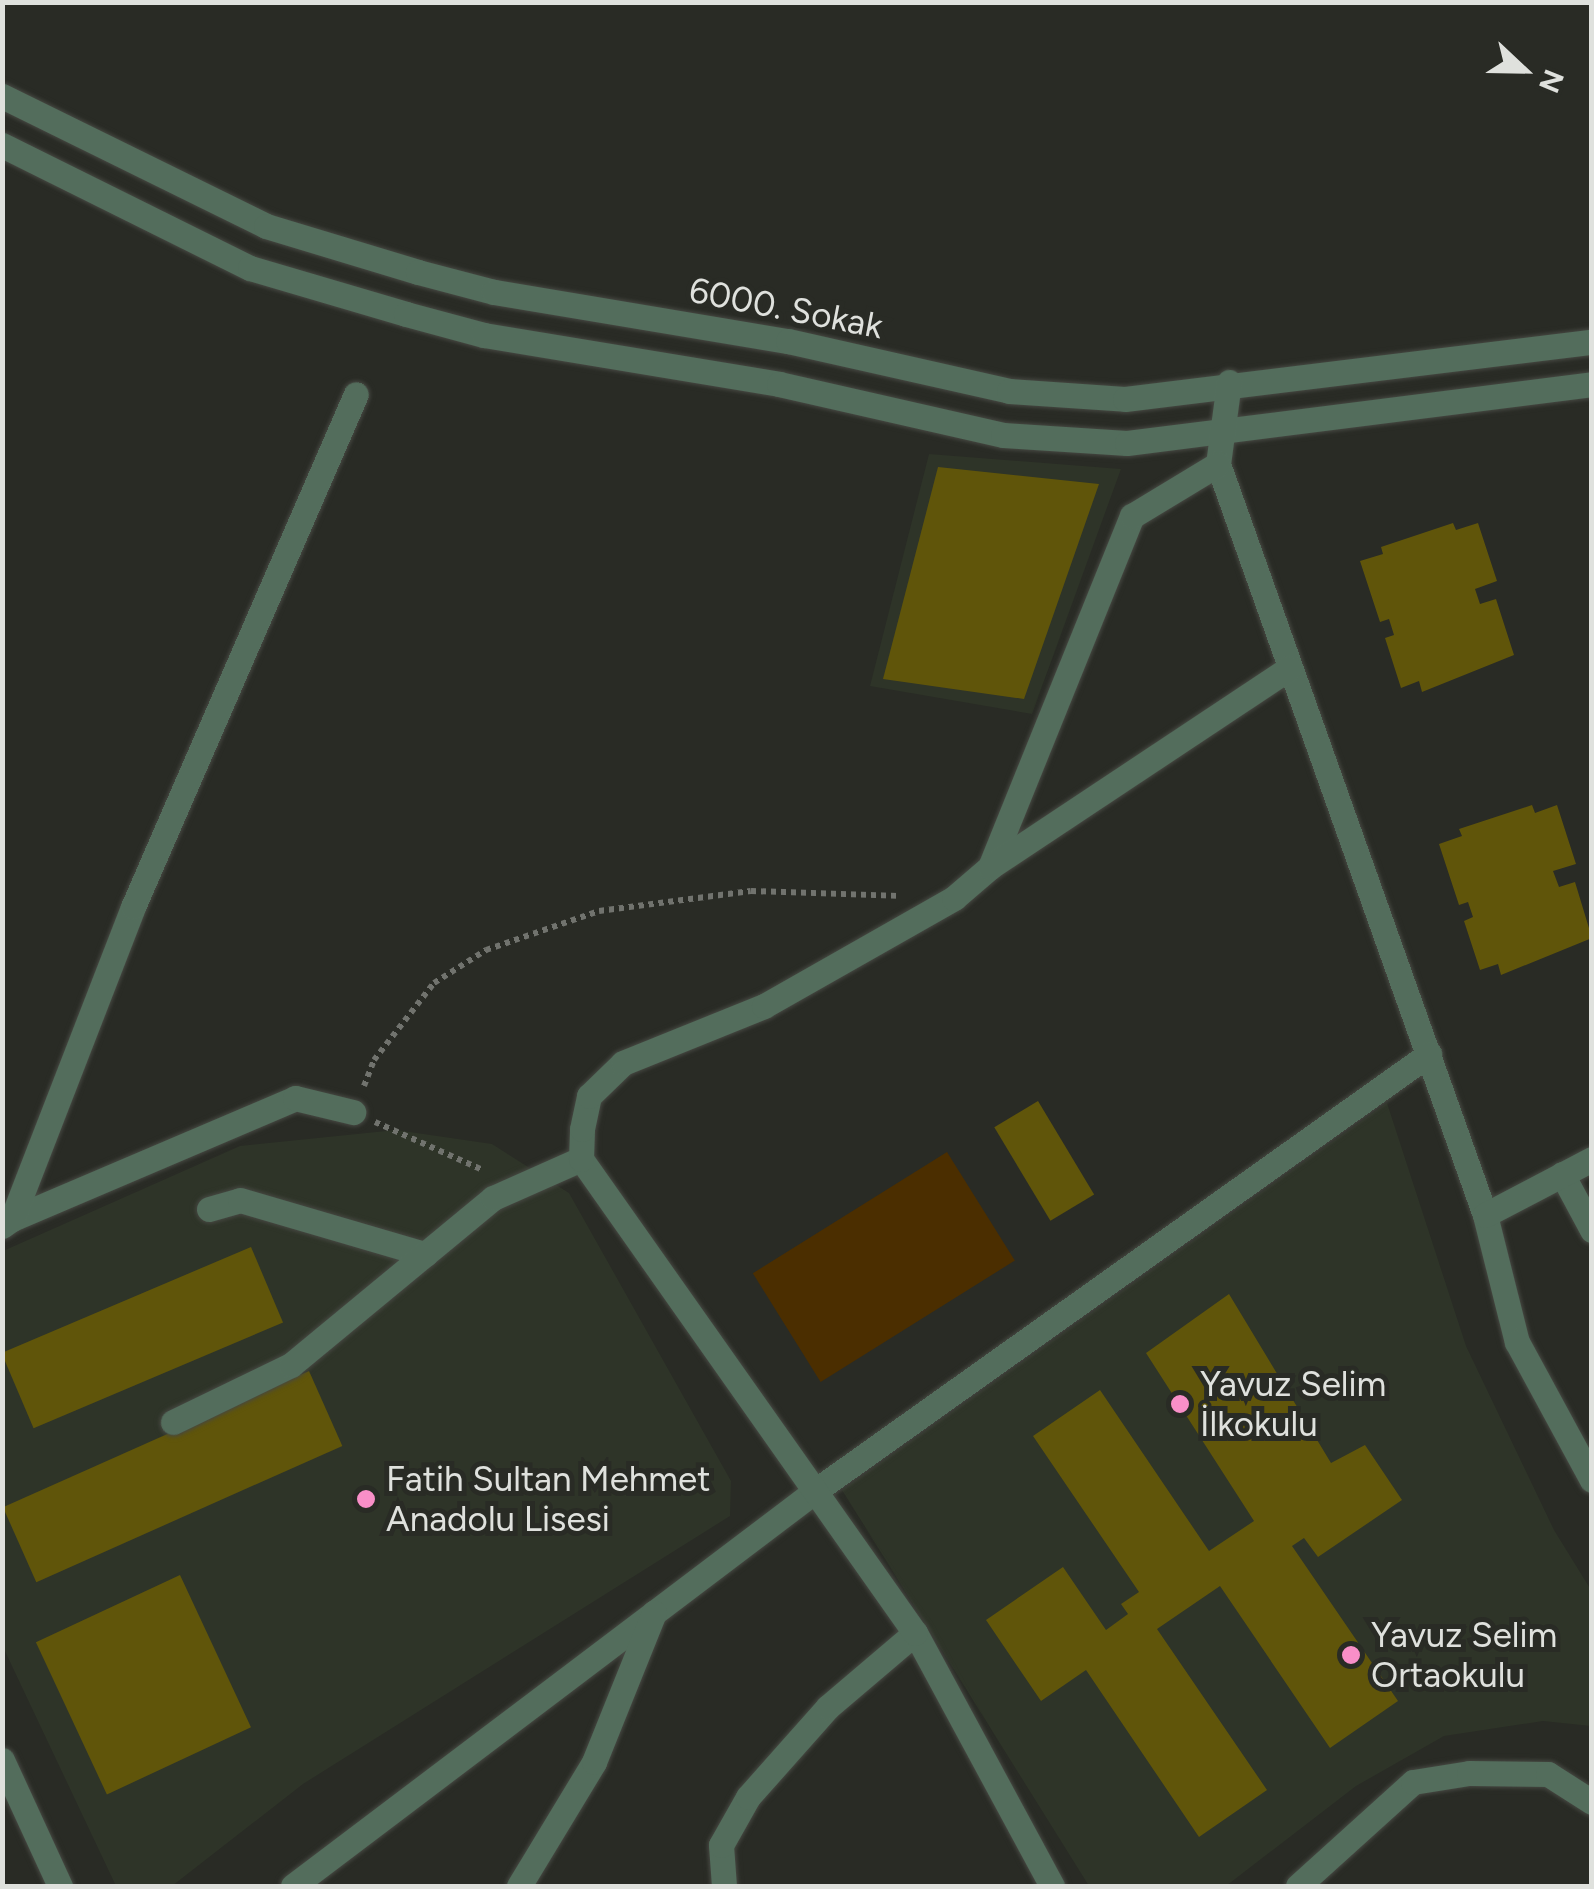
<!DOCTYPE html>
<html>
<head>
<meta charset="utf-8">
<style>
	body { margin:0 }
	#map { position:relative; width:1594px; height:1889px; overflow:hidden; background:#292b25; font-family:Figtree,sans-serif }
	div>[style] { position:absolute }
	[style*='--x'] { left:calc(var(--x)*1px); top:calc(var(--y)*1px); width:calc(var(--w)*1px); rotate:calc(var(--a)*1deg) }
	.built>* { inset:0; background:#2e3428 }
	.green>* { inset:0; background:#4b2e00; transform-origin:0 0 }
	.building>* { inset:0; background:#60550a; transform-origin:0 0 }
	.path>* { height:6px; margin-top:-3px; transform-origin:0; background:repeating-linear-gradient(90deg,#71736e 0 5px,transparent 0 10px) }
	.roads { filter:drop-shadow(0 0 2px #464842) drop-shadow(0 0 2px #464842) }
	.minor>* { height:25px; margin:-12.5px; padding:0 12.5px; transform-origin:12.5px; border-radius:12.5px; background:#536d5c }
	.dots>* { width:28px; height:28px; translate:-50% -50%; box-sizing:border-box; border:5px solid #292b25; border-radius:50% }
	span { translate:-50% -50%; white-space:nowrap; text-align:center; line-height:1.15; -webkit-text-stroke:10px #292b25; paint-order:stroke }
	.street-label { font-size:35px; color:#dfe1dd }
	.poi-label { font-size:35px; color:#dfe1dd }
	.left { translate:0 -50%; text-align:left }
	.frame { position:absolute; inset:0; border:5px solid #dfe1dd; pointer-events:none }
	.north { position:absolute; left:1474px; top:20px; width:100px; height:100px; -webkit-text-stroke:8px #292b25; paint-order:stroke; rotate:112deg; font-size:28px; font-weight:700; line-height:40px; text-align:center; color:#dfe1dd }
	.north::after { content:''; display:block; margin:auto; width:35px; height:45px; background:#dfe1dd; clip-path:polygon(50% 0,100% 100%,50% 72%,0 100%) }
</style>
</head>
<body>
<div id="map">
	<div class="built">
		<i style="clip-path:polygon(929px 454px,1121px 469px,1032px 714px,870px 686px)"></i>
		<i style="clip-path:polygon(1387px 1103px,1466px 1346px,1554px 1530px,1591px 1590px,1591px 1726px,1543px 1721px,1444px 1736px,1356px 1786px,1226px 1886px,1089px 1886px,842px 1490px)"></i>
		<i style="clip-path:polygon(396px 1130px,492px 1144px,569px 1193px,731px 1481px,730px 1516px,303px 1784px,172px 1886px,116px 1886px,3px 1647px,3px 1251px,240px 1146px)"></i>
	</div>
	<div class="green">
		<i style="left:947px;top:1152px;width:128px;height:229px;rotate:58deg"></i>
	</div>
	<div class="building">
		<i style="clip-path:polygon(938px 467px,1099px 484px,1024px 699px,883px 679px)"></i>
		<i style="clip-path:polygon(1453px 523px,1456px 530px,1478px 523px,1497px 581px,1475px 589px,1480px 604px,1496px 599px,1514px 655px,1422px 692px,1419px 681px,1401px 688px,1385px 638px,1394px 635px,1389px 619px,1380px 622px,1360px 561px,1383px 554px,1381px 547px)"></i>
		<i style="clip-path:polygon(1532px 805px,1535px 813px,1557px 805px,1576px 864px,1553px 871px,1559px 887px,1575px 882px,1592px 938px,1501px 975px,1498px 964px,1480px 970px,1464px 921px,1473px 917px,1468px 902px,1459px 905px,1439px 844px,1462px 836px,1459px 829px)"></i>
		<i style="left:1038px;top:1101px;width:109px;height:51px;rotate:59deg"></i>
		<i style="left:251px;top:1247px;width:82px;height:271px;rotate:67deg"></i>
		<i style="clip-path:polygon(1229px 1294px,1331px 1463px,1365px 1445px,1402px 1500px,1318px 1557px,1304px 1538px,1292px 1546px,1398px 1701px,1330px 1748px,1220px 1586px,1157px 1629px,1267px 1790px,1199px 1837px,1086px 1670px,1041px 1701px,986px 1620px,1063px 1567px,1106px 1630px,1128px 1614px,1121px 1604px,1139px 1592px,1033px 1436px,1100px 1390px,1209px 1551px,1254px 1521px,1146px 1353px)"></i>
		<i style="left:309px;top:1371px;width:82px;height:335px;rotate:66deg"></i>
		<i style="left:180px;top:1575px;width:168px;height:159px;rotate:65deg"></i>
	</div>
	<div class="path">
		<i style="--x:364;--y:1086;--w:28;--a:-69"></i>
		<i style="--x:374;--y:1060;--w:98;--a:-52.1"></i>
		<i style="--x:434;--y:983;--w:62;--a:-32.4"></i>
		<i style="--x:486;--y:950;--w:120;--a:-19"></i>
		<i style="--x:599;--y:911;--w:153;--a:-7.5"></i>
		<i style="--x:751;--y:891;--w:147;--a:1.9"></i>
		<i style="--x:375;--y:1122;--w:118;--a:24"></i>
	</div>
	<div class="roads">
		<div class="minor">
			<i style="--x:2;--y:96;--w:294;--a:26.2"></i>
			<i style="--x:266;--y:226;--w:159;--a:16.8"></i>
			<i style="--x:418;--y:272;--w:79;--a:14.7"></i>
			<i style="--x:494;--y:292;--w:298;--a:9.5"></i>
			<i style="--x:788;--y:341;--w:227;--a:12.7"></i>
			<i style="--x:1009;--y:391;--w:116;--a:3.9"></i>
			<i style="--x:1125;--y:399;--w:470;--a:-7"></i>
			<i style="--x:2;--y:145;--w:277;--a:26.4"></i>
			<i style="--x:250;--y:268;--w:163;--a:16.4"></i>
			<i style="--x:406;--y:314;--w:81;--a:15.1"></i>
			<i style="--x:484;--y:335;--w:299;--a:9.4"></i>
			<i style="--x:779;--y:384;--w:230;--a:12.8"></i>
			<i style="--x:1003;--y:435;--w:124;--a:3.7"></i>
			<i style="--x:1127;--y:443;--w:469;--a:-7.2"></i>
			<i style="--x:1229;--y:382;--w:83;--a:97.6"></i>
			<i style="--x:1218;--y:464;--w:797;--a:70.43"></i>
			<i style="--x:1485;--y:1215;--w:131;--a:75.9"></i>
			<i style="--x:1517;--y:1342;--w:157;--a:61.5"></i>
			<i style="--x:990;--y:867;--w:379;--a:-68"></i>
			<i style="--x:1132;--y:516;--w:100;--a:-31.2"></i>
			<i style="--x:1562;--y:1174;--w:64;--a:61.8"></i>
			<i style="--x:209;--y:1209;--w:32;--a:-16"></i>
			<i style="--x:240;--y:1200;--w:193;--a:16.3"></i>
			<i style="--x:1485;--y:1215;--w:121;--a:-27.6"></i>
			<i style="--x:12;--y:1219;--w:308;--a:-23.1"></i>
			<i style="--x:295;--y:1098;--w:60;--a:13.6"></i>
			<i style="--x:2;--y:1226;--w:12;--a:-35"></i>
			<i style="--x:12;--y:1219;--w:335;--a:-68.8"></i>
			<i style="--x:133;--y:907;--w:559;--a:-66.51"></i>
			<i style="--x:173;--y:1422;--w:131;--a:-25.8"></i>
			<i style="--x:291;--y:1365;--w:262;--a:-39.6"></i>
			<i style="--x:493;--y:1198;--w:96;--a:-23.9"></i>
			<i style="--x:2;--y:1760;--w:139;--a:65.3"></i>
			<i style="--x:293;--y:1886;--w:655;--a:-37.11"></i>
			<i style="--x:815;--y:1491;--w:754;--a:-35.44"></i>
			<i style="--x:519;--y:1886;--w:145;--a:-58.8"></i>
			<i style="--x:594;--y:1762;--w:161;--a:-68.1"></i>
			<i style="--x:724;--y:1886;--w:41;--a:-94.2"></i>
			<i style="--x:721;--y:1845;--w:55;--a:-60.6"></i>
			<i style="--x:748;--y:1797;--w:120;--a:-48.4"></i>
			<i style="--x:828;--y:1707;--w:114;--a:-40.4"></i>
			<i style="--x:1052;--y:1886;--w:288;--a:-118.4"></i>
			<i style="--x:915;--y:1633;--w:580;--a:-125.17"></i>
			<i style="--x:581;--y:1159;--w:30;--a:-88"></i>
			<i style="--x:582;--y:1129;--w:34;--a:-78"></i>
			<i style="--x:589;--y:1096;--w:47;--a:-44.1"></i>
			<i style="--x:623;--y:1063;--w:152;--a:-22"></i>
			<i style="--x:764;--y:1006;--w:219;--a:-29.6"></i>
			<i style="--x:954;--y:898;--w:48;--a:-40.7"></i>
			<i style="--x:990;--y:867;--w:359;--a:-33.6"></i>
			<i style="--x:1298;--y:1886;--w:155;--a:-42.1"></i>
			<i style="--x:1413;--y:1782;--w:57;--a:-9.1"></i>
			<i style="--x:1469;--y:1773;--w:79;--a:0.7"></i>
			<i style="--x:1548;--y:1774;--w:52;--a:32.5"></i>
		</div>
	</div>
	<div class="dots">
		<i style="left:1180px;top:1404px;background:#f98fc8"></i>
		<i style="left:366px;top:1499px;background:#f98fc8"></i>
		<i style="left:1351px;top:1655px;background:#f98fc8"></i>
	</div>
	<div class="street-label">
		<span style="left:786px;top:308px;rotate:11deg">6000. Sokak</span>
	</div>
	<div class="poi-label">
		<span class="left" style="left:1200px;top:1404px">Yavuz Selim<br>İlkokulu</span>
		<span class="left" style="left:386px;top:1499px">Fatih Sultan Mehmet<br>Anadolu Lisesi</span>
		<span class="left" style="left:1371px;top:1655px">Yavuz Selim<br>Ortaokulu</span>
	</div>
	<div class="frame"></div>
	<div class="north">N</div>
</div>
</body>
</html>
